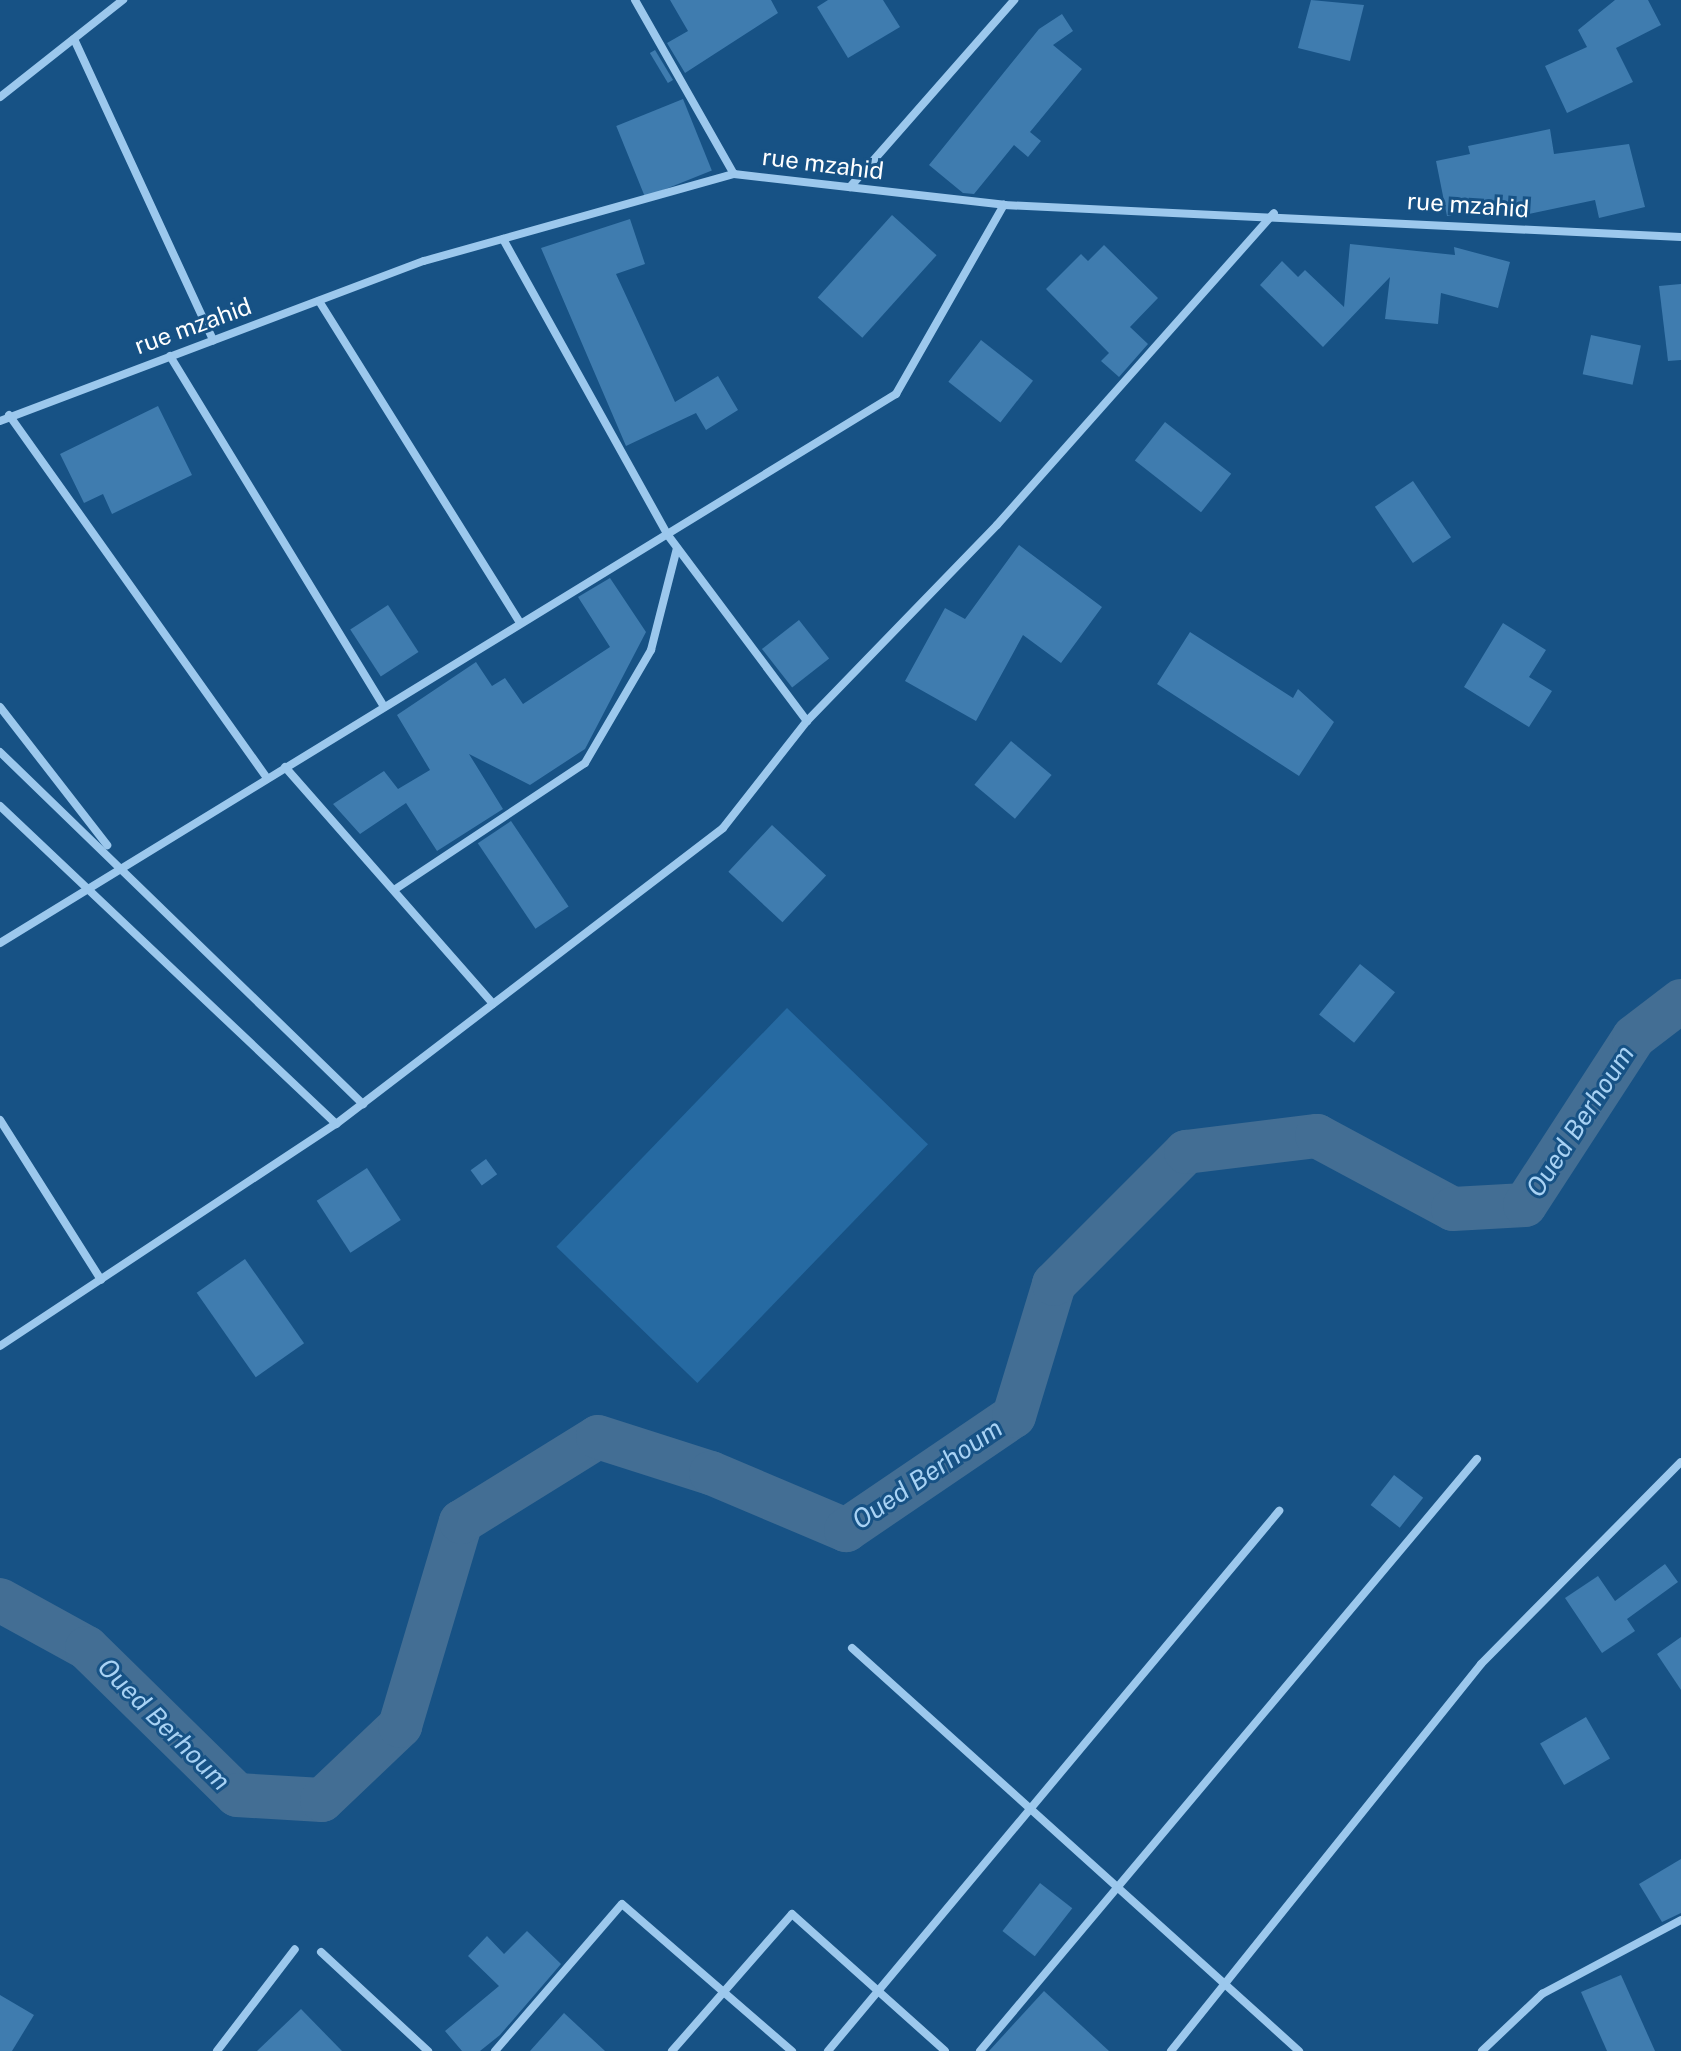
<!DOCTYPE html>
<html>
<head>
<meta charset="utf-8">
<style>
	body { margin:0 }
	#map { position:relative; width:1681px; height:2051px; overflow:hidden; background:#175285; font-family:"Public Sans",sans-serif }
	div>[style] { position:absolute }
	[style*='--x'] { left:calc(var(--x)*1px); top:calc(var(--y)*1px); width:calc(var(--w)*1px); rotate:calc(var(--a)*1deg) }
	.green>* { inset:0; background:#266aa2; transform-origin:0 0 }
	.river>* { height:44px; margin:-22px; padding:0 22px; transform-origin:22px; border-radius:22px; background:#436e94 }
	.building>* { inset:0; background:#3f7caf; transform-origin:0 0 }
	.minor>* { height:8px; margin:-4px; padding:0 4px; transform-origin:4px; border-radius:4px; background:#9cc8ed }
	span { translate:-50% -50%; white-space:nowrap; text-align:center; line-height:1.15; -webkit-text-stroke:6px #175285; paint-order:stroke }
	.street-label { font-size:24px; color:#fff }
	.water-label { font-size:26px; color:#a8d2f4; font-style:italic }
</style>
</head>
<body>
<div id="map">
	<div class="green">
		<i style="left:787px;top:1008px;width:196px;height:332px;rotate:44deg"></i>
	</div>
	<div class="river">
		<i style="--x:0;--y:1600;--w:99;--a:28.9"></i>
		<i style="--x:87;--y:1648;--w:210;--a:44.4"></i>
		<i style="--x:237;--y:1795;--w:85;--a:3.4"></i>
		<i style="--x:322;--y:1800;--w:108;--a:-43.5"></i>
		<i style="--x:400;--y:1726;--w:213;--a:-73.4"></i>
		<i style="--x:461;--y:1522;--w:161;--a:-31.8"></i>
		<i style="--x:598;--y:1437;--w:119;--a:17.7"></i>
		<i style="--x:711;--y:1473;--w:147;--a:22.9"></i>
		<i style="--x:846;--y:1530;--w:203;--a:-34.2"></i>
		<i style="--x:1014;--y:1416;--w:138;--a:-73.1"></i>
		<i style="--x:1054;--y:1284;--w:187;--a:-45"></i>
		<i style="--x:1186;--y:1152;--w:132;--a:-7"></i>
		<i style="--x:1317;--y:1136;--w:154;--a:28.2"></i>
		<i style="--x:1453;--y:1209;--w:72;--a:-3.2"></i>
		<i style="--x:1525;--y:1205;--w:200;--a:-57"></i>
		<i style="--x:1634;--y:1037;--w:59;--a:-37.5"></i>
	</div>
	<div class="building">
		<i style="clip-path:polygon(670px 0,771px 0,778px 13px,685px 73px,667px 43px,688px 31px)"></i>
		<i style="clip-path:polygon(828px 0,883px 0,900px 27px,848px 58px,817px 7px)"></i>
		<i style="clip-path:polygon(1311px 0,1364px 5px,1350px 61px,1298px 48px)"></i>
		<i style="clip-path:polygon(1615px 0,1648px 0,1661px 25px,1616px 48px,1633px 82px,1567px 113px,1545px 66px,1587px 47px,1578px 30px)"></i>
		<i style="clip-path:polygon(1062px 14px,1073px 31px,1053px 45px,1082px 69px,1030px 132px,1041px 141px,1028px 157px,1014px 145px,974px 194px,963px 193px,929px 165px,1039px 29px)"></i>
		<i style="left:655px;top:50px;width:35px;height:6px;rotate:59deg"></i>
		<i style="left:683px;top:99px;width:77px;height:72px;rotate:68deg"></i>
		<i style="clip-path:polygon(1550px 129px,1554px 154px,1629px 144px,1645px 207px,1599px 218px,1595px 200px,1510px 218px,1507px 204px,1447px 216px,1436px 161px,1470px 154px,1468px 146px)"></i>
		<i style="left:892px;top:215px;width:60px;height:111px;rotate:42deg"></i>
		<i style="clip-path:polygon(630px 219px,645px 264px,616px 274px,675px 402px,718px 376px,738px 410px,706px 430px,696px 413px,626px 446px,541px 248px)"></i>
		<i style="clip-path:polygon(1350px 244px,1455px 255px,1454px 247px,1510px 262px,1498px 308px,1441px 293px,1438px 324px,1385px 319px,1390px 277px,1323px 347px,1260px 285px,1282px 261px,1298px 277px,1305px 270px,1344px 307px)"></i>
		<i style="clip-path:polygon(1104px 245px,1158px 298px,1130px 327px,1148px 344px,1119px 377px,1101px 361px,1109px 353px,1046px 289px,1081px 254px,1088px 261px)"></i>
		<i style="clip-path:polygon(1681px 284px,1681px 360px,1668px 361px,1659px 286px)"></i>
		<i style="left:1591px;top:335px;width:51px;height:40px;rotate:12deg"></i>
		<i style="left:981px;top:340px;width:66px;height:53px;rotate:38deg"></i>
		<i style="clip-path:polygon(158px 406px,192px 475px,112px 514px,103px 494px,84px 503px,60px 454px)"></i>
		<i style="left:1165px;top:422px;width:84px;height:49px;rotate:38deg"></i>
		<i style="left:1413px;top:481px;width:68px;height:46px;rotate:56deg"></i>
		<i style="clip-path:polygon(1019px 545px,1102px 607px,1061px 663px,1023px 635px,976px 721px,905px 681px,945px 608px,965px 619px)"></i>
		<i style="clip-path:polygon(610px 578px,646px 632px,585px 749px,530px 785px,469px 754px,503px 809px,437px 851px,406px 803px,360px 834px,333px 804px,384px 771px,398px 789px,430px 770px,397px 715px,476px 662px,492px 686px,505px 678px,523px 704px,610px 647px,578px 597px)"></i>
		<i style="left:388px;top:605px;width:56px;height:45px;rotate:57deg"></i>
		<i style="left:799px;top:620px;width:49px;height:47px;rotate:52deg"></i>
		<i style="clip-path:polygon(1503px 623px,1546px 650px,1529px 677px,1552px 691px,1529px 727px,1464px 687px)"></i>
		<i style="clip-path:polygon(1190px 632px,1293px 698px,1298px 689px,1334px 722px,1299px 776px,1157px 684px)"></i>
		<i style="left:1011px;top:741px;width:53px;height:57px;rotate:40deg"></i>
		<i style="left:511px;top:821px;width:103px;height:40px;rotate:56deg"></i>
		<i style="left:772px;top:825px;width:74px;height:64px;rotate:43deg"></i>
		<i style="left:1360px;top:964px;width:45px;height:65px;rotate:39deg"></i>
		<i style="left:486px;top:1159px;width:19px;height:19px;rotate:54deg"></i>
		<i style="left:367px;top:1168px;width:62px;height:60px;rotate:57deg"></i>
		<i style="left:245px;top:1259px;width:103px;height:59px;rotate:55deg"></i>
		<i style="left:1394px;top:1475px;width:37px;height:38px;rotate:38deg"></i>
		<i style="clip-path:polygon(1665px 1564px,1678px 1582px,1627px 1619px,1635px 1631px,1602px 1653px,1565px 1598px,1598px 1576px,1615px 1601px)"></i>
		<i style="clip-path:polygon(1681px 1637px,1681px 1690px,1657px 1654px)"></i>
		<i style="left:1586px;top:1717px;width:48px;height:53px;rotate:60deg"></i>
		<i style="clip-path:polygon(1681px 1859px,1681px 1913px,1662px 1922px,1639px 1884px)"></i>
		<i style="left:1040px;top:1883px;width:41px;height:61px;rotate:38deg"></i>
		<i style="clip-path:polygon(527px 1931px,561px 1964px,500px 2035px,480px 2051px,462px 2051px,445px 2031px,499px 1986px,468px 1956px,487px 1936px,504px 1954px)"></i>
		<i style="clip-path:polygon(1621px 1975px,1655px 2051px,1607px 2051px,1581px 1992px)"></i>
		<i style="clip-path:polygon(1044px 1991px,1109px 2051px,989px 2051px)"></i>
		<i style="clip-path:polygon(0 1995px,34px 2015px,12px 2051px,0 2051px)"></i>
		<i style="clip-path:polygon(301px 2009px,342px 2051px,257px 2051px)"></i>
		<i style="clip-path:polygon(564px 2013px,605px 2051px,530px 2051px)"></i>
	</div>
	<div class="minor">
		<i style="--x:635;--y:0;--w:200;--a:60.4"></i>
		<i style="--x:74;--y:39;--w:332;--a:65.2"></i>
		<i style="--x:0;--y:97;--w:157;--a:-38.3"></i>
		<i style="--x:850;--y:187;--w:249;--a:-48.7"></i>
		<i style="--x:503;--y:239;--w:338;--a:60.9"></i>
		<i style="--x:667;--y:534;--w:234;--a:53.2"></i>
		<i style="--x:319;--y:301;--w:380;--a:58"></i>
		<i style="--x:170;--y:356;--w:411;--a:58.6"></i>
		<i style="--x:9;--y:415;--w:445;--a:54.6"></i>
		<i style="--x:0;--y:421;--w:453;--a:-20.7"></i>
		<i style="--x:424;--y:261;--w:322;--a:-15.7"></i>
		<i style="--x:734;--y:174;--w:272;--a:6.5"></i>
		<i style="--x:1004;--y:205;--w:678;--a:2.71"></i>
		<i style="--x:0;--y:707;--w:175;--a:52.2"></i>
		<i style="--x:0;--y:752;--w:506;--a:44.12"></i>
		<i style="--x:285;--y:767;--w:315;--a:48.7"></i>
		<i style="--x:0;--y:806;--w:463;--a:43.4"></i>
		<i style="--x:394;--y:890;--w:229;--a:-33.6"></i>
		<i style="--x:585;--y:763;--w:131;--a:-59.7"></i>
		<i style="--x:651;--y:650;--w:105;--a:-75.7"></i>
		<i style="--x:0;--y:943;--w:1051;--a:-31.5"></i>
		<i style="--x:896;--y:394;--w:218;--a:-60.3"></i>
		<i style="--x:0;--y:1120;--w:189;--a:57.7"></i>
		<i style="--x:0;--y:1346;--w:403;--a:-33.5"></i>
		<i style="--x:336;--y:1124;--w:487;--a:-37.4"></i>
		<i style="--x:723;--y:828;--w:136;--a:-51.9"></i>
		<i style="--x:807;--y:721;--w:273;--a:-45.9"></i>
		<i style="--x:997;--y:525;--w:417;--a:-48.4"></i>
		<i style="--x:852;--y:1648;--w:602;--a:42.04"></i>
		<i style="--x:321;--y:1952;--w:146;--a:42.8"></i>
		<i style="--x:217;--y:2051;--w:128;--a:-52.6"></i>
		<i style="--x:495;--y:2051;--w:194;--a:-49.2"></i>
		<i style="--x:622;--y:1904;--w:225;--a:40.9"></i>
		<i style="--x:672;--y:2051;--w:182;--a:-48.8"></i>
		<i style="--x:792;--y:1914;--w:205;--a:41.8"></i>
		<i style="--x:828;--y:2051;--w:704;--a:-50.13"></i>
		<i style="--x:980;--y:2051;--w:773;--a:-49.99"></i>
		<i style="--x:1171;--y:2051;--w:496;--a:-51.3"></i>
		<i style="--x:1481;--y:1664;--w:284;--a:-45.3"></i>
		<i style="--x:1482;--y:2051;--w:83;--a:-43.5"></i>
		<i style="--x:1542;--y:1994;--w:157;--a:-28"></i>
	</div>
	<div class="street-label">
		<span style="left:823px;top:164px;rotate:7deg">rue mzahid</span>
		<span style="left:1468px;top:205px;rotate:4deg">rue mzahid</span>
		<span style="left:193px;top:326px;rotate:-20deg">rue mzahid</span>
	</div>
	<div class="water-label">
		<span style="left:1580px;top:1121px;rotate:-57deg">Oued Berhoum</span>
		<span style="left:927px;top:1474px;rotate:-34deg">Oued Berhoum</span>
		<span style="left:164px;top:1724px;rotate:45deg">Oued Berhoum</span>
	</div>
</div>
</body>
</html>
